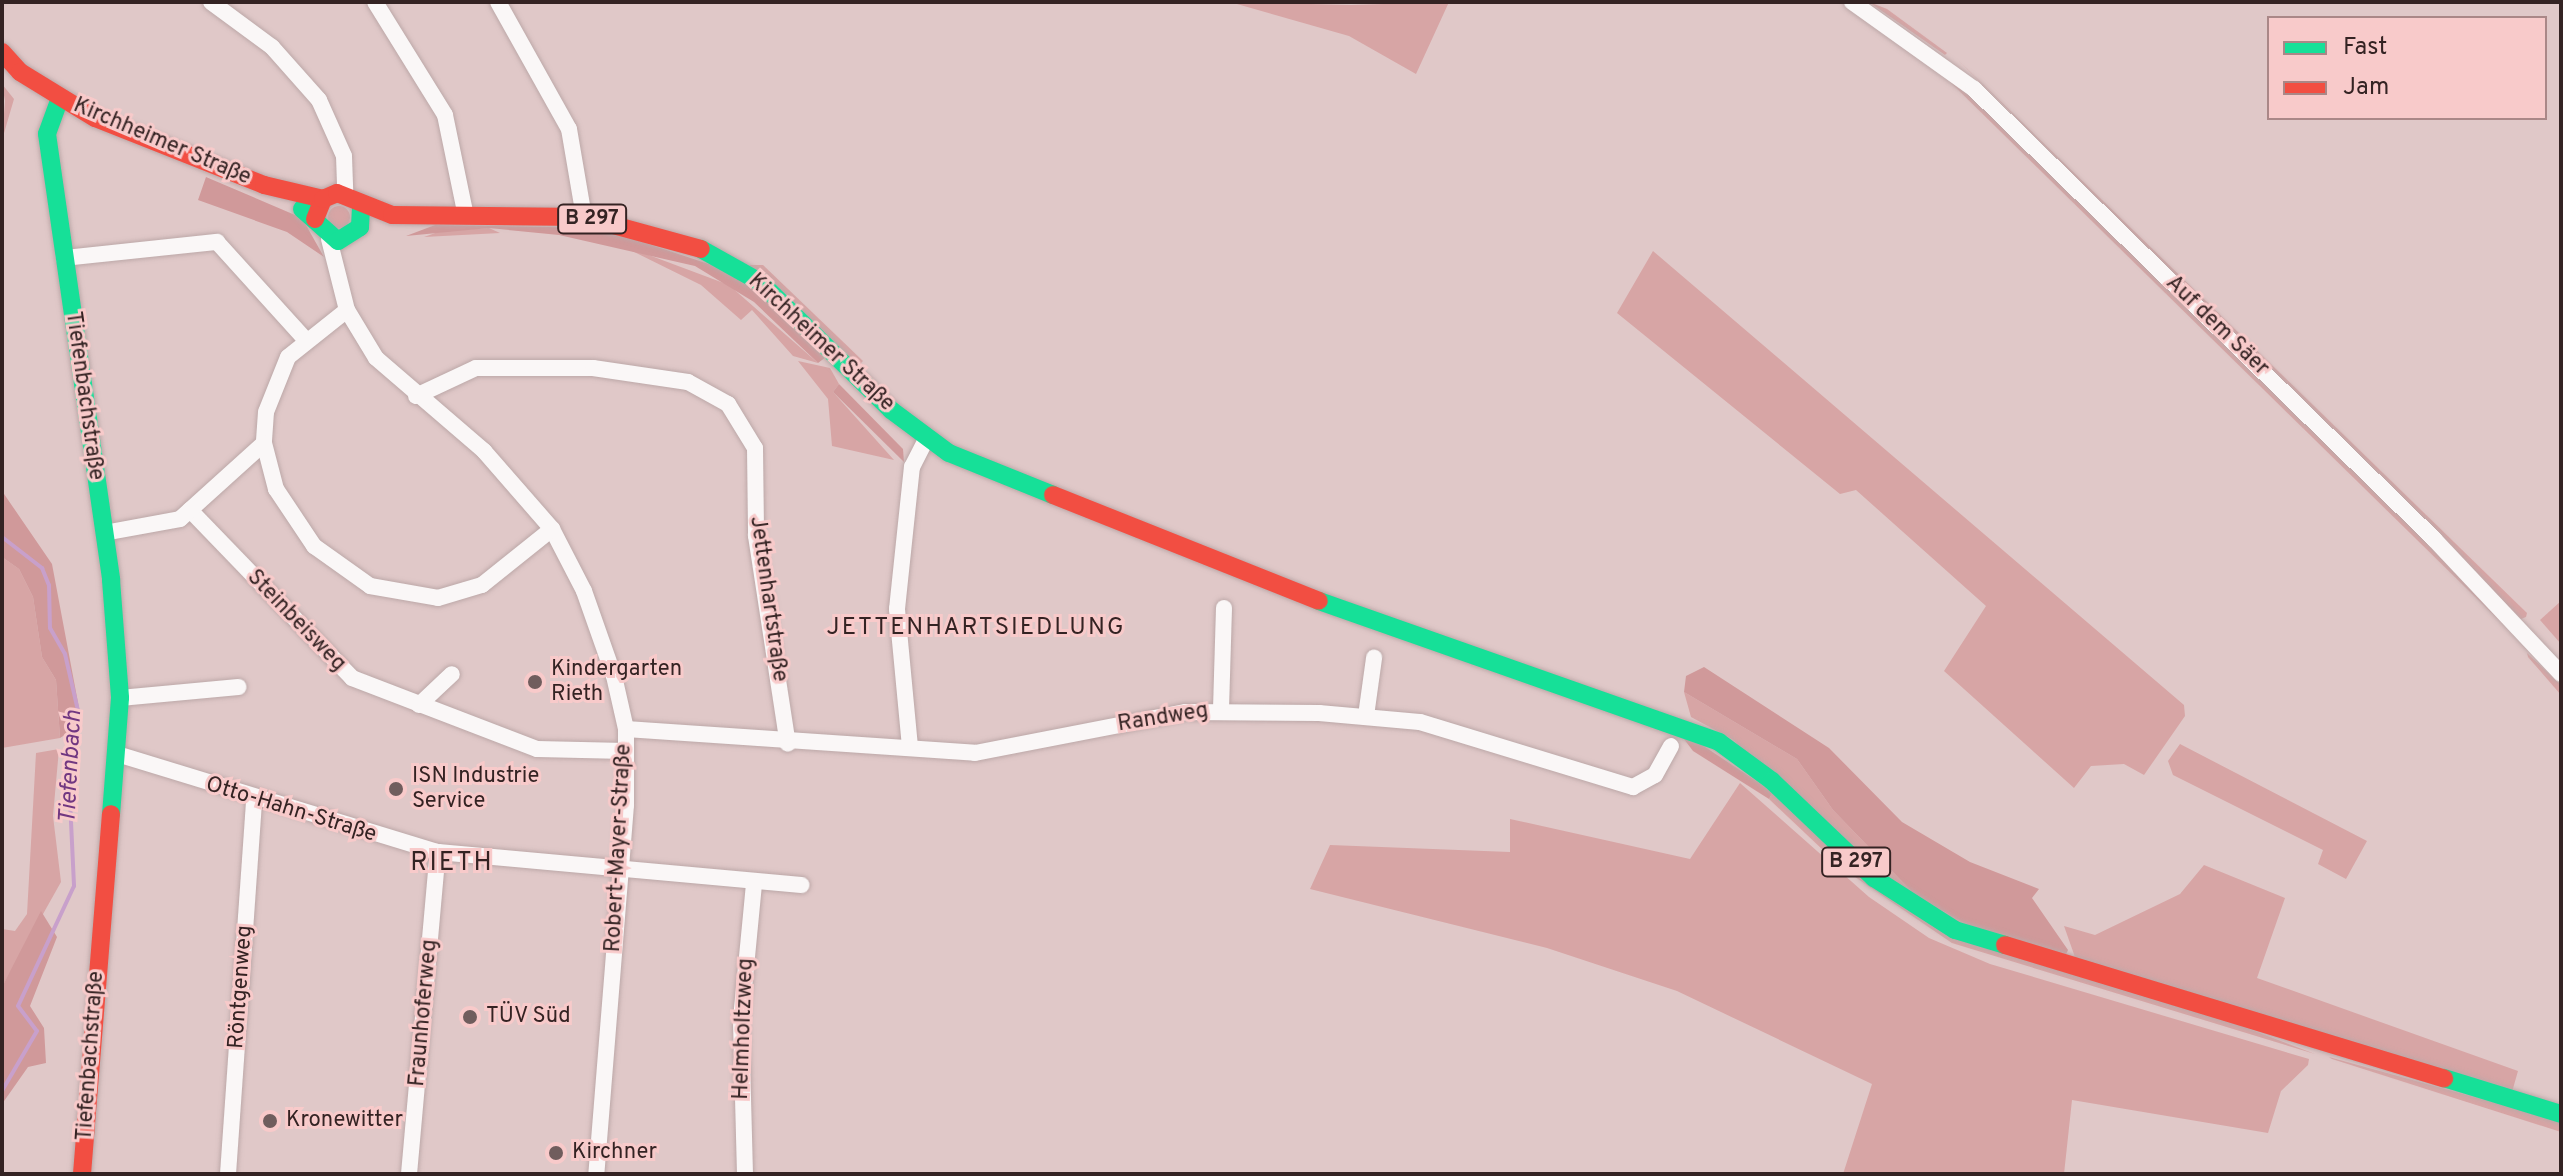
<!DOCTYPE html>
<html>
<head>
<meta charset="utf-8">
<style>
	body { margin:0 }
	#map { position:relative; width:2563px; height:1176px; overflow:hidden; background:#e0c8c8; font-family:Overpass,sans-serif }
	div>[style] { position:absolute }
	[style*='--x'] { left:calc(var(--x)*1px); top:calc(var(--y)*1px); width:calc(var(--w)*1px); rotate:calc(var(--a)*1deg) }
	.green>* { inset:0; background:#d7a5a5 }
	.round { border-radius:50% }
	.forest>* { inset:0; background:#d0999a }
	.stream>* { height:4px; margin:-2px; padding:0 2px; transform-origin:2px; border-radius:2px; background:#c8a0cb }
	.roads { filter:drop-shadow(0 0 2px #bca8a8) drop-shadow(0 0 2px #bca8a8) }
	.street>* { height:16px; margin:-8px; padding:0 8px; transform-origin:8px; border-radius:8px; background:#faf7f7 }
	.fast>* { height:18px; margin:-9px; padding:0 9px; transform-origin:9px; border-radius:9px; background:#16e098 }
	.jam>* { height:18px; margin:-9px; padding:0 9px; transform-origin:9px; border-radius:9px; background:#f24e42 }
	.dots>* { width:22px; height:22px; translate:-50% -50%; box-sizing:border-box; border:4px solid #f8caca; border-radius:50% }
	span { translate:-50% -50%; white-space:nowrap; text-align:center; line-height:1.15; -webkit-text-stroke:6px #f8caca; paint-order:stroke }
	.shield-label span { padding:2px 6px; background:#f8caca; border:2px solid; border-radius:6px; -webkit-text-stroke-width:0 }
	.shield-label { font-size:20px; color:#342323; font-weight:700 }
	.street-label { font-size:22px; color:#342323 }
	.poi-label { font-size:22px; color:#342323 }
	.left { translate:0 -50%; text-align:left }
	.neighbourhood-label { font-size:24px; color:#342323; letter-spacing:2px }
	.water-label { font-size:24px; color:#713781; font-style:italic }
	.quarter-label { font-size:26px; color:#342323; letter-spacing:2px }
	.frame { position:absolute; inset:0; border:4px solid #342323; pointer-events:none }
	.legend { position:absolute; left:2267px; top:16px; width:280px; height:104px; box-sizing:border-box; background:#f8caca; border:2px solid #aa8787; margin:0; padding:10px 14px; list-style:none; font-size:24px; color:#342323 }
	.legend li { display:flex; align-items:center; gap:16px; height:40px }
	.legend b { width:40px; border:2px solid #aa8787 }
</style>
</head>
<body>
<div id="map">
	<div class="green">
		<i style="clip-path:polygon(1230px 2px,1351px 5px,1449px 2px,1416px 74px,1349px 36px)"></i>
		<i style="clip-path:polygon(1869px 2px,1887px 9px,1947px 53px,1945px 55px)"></i>
		<i style="clip-path:polygon(1957px 59px,2527px 613px,2526px 617px,2521px 619px)"></i>
		<i style="clip-path:polygon(1945px 77px,1952px 77px,2446px 559px,2515px 636px)"></i>
		<i style="clip-path:polygon(2px 84px,14px 99px,2px 140px,5px 101px)"></i>
		<i class="round" style="left:328px;top:206px;width:22px;height:22px"></i>
		<i style="clip-path:polygon(489px 228px,500px 233px,424px 237px,441px 231px)"></i>
		<i style="clip-path:polygon(614px 242px,729px 285px,818px 363px,793px 356px,752px 310px,741px 320px,701px 285px)"></i>
		<i style="clip-path:polygon(1653px 251px,2184px 705px,2185px 716px,2144px 775px,2124px 764px,2091px 766px,2074px 788px,1944px 671px,1986px 606px,1856px 490px,1840px 494px,1617px 313px)"></i>
		<i style="clip-path:polygon(749px 265px,763px 265px,863px 361px,859px 365px)"></i>
		<i style="clip-path:polygon(798px 361px,830px 368px,839px 384px,833px 392px,894px 460px,832px 446px,828px 399px)"></i>
		<i style="clip-path:polygon(2px 557px,19px 569px,33px 597px,42px 657px,56px 680px,60px 738px,2px 748px)"></i>
		<i style="clip-path:polygon(2561px 601px,2561px 644px,2540px 620px)"></i>
		<i style="clip-path:polygon(2527px 653px,2561px 685px,2561px 695px,2528px 657px)"></i>
		<i style="clip-path:polygon(1684px 692px,1797px 759px,1833px 810px,1918px 898px,1871px 866px,1732px 739px,1691px 717px)"></i>
		<i style="clip-path:polygon(2180px 744px,2367px 841px,2346px 879px,2318px 864px,2323px 850px,2173px 775px,2168px 761px)"></i>
		<i style="clip-path:polygon(59px 749px,53px 816px,61px 882px,2px 987px,2px 929px,15px 931px,27px 914px,36px 753px)"></i>
		<i style="clip-path:polygon(1740px 783px,1869px 897px,1929px 938px,1990px 964px,2309px 1059px,2308px 1065px,2281px 1091px,2268px 1133px,2072px 1100px,2064px 1174px,1843px 1174px,1872px 1084px,1677px 991px,1547px 948px,1310px 889px,1330px 845px,1510px 852px,1510px 819px,1690px 859px)"></i>
		<i style="clip-path:polygon(1773px 792px,1872px 885px,2315px 1054px,1952px 943px,1842px 868px,1769px 799px)"></i>
		<i style="clip-path:polygon(2204px 865px,2285px 898px,2257px 978px,2518px 1071px,2512px 1092px,2076px 960px,2064px 926px,2095px 935px,2180px 894px)"></i>
		<i style="clip-path:polygon(2329px 1057px,2561px 1121px,2561px 1132px,2332px 1059px)"></i>
	</div>
	<div class="forest">
		<i style="clip-path:polygon(206px 177px,302px 218px,324px 257px,287px 232px,198px 200px)"></i>
		<i style="clip-path:polygon(435px 225px,600px 228px,739px 274px,826px 357px,818px 363px,754px 302px,695px 266px,559px 235px,489px 228px,406px 236px)"></i>
		<i style="clip-path:polygon(839px 384px,903px 449px,904px 462px,833px 392px)"></i>
		<i style="clip-path:polygon(2px 491px,52px 564px,82px 724px,60px 738px,56px 680px,42px 657px,33px 597px,19px 569px,2px 557px)"></i>
		<i style="clip-path:polygon(1704px 667px,1829px 748px,1902px 822px,1970px 862px,2039px 889px,2032px 898px,2068px 950px,2064px 959px,1969px 925px,1918px 898px,1833px 810px,1797px 759px,1684px 692px,1686px 676px)"></i>
		<i style="clip-path:polygon(1675px 727px,1773px 792px,1769px 799px,1693px 751px)"></i>
		<i style="clip-path:polygon(41px 911px,57px 937px,30px 1006px,44px 1028px,46px 1063px,28px 1067px,2px 1104px,2px 987px)"></i>
	</div>
	<div class="stream">
		<i style="--x:2;--y:537;--w:51;--a:37.8"></i>
		<i style="--x:42;--y:568;--w:18;--a:68"></i>
		<i style="--x:49;--y:585;--w:43;--a:88.7"></i>
		<i style="--x:50;--y:628;--w:30;--a:60"></i>
		<i style="--x:65;--y:654;--w:63;--a:77.1"></i>
		<i style="--x:79;--y:715;--w:44;--a:104.3"></i>
		<i style="--x:68;--y:758;--w:128;--a:87.3"></i>
		<i style="--x:74;--y:886;--w:132;--a:115"></i>
		<i style="--x:18;--y:1006;--w:31;--a:53"></i>
		<i style="--x:37;--y:1031;--w:69;--a:120.3"></i>
	</div>
	<div class="roads">
		<div class="street">
			<i style="--x:211;--y:2;--w:76;--a:36.4"></i>
			<i style="--x:272;--y:47;--w:71;--a:48.4"></i>
			<i style="--x:319;--y:100;--w:61;--a:65.9"></i>
			<i style="--x:344;--y:156;--w:38;--a:88"></i>
			<i style="--x:375;--y:2;--w:133;--a:58.2"></i>
			<i style="--x:445;--y:115;--w:99;--a:78.3"></i>
			<i style="--x:498;--y:2;--w:145;--a:60.8"></i>
			<i style="--x:569;--y:129;--w:89;--a:80.3"></i>
			<i style="--x:1852;--y:2;--w:150;--a:35.5"></i>
			<i style="--x:1974;--y:89;--w:644;--a:44.37"></i>
			<i style="--x:2434;--y:539;--w:185;--a:46.7"></i>
			<i style="--x:329;--y:239;--w:73;--a:75.8"></i>
			<i style="--x:347;--y:310;--w:56;--a:58.9"></i>
			<i style="--x:376;--y:358;--w:143;--a:40.7"></i>
			<i style="--x:484;--y:451;--w:103;--a:48.9"></i>
			<i style="--x:552;--y:529;--w:70;--a:62.7"></i>
			<i style="--x:584;--y:591;--w:90;--a:70.6"></i>
			<i style="--x:614;--y:676;--w:54;--a:77.2"></i>
			<i style="--x:626;--y:729;--w:76;--a:90"></i>
			<i style="--x:626;--y:805;--w:370;--a:94.6"></i>
			<i style="--x:64;--y:258;--w:154;--a:-6"></i>
			<i style="--x:217;--y:242;--w:131;--a:47.8"></i>
			<i style="--x:347;--y:310;--w:75;--a:141.5"></i>
			<i style="--x:288;--y:357;--w:59;--a:111.8"></i>
			<i style="--x:266;--y:412;--w:31;--a:94"></i>
			<i style="--x:264;--y:443;--w:48;--a:75.4"></i>
			<i style="--x:276;--y:489;--w:69;--a:56.3"></i>
			<i style="--x:314;--y:546;--w:69;--a:35.5"></i>
			<i style="--x:370;--y:586;--w:69;--a:10"></i>
			<i style="--x:438;--y:598;--w:46;--a:-16.5"></i>
			<i style="--x:482;--y:585;--w:90;--a:-38.7"></i>
			<i style="--x:416;--y:396;--w:66;--a:-25"></i>
			<i style="--x:476;--y:368;--w:117;--a:0"></i>
			<i style="--x:593;--y:368;--w:96;--a:8.4"></i>
			<i style="--x:688;--y:382;--w:46;--a:28.8"></i>
			<i style="--x:728;--y:404;--w:52;--a:58.5"></i>
			<i style="--x:755;--y:448;--w:88;--a:89.3"></i>
			<i style="--x:756;--y:536;--w:210;--a:81.3"></i>
			<i style="--x:190;--y:510;--w:233;--a:46"></i>
			<i style="--x:352;--y:678;--w:198;--a:21"></i>
			<i style="--x:537;--y:749;--w:89;--a:1.3"></i>
			<i style="--x:104;--y:533;--w:77;--a:-10.4"></i>
			<i style="--x:180;--y:519;--w:113;--a:-42.1"></i>
			<i style="--x:120;--y:698;--w:119;--a:-5.3"></i>
			<i style="--x:419;--y:705;--w:45;--a:-43.2"></i>
			<i style="--x:1221;--y:709;--w:101;--a:-88.3"></i>
			<i style="--x:1366;--y:716;--w:59;--a:-82.1"></i>
			<i style="--x:626;--y:729;--w:350;--a:3.9"></i>
			<i style="--x:975;--y:753;--w:215;--a:-11"></i>
			<i style="--x:1186;--y:712;--w:133;--a:0.4"></i>
			<i style="--x:1319;--y:713;--w:101;--a:5.1"></i>
			<i style="--x:1420;--y:722;--w:223;--a:17"></i>
			<i style="--x:1633;--y:787;--w:25;--a:-29"></i>
			<i style="--x:1655;--y:775;--w:33;--a:-61"></i>
			<i style="--x:910;--y:747;--w:139;--a:-95.4"></i>
			<i style="--x:897;--y:609;--w:143;--a:-84"></i>
			<i style="--x:912;--y:467;--w:33;--a:-63"></i>
			<i style="--x:117;--y:754;--w:336;--a:17"></i>
			<i style="--x:438;--y:852;--w:365;--a:5.2"></i>
			<i style="--x:228;--y:1174;--w:375;--a:-86"></i>
			<i style="--x:409;--y:1174;--w:323;--a:-84.9"></i>
			<i style="--x:745;--y:1174;--w:155;--a:-91.5"></i>
			<i style="--x:741;--y:1019;--w:136;--a:-84.5"></i>
		</div>
		<div class="fast">
			<i style="--x:60;--y:98;--w:38;--a:110"></i>
			<i style="--x:47;--y:134;--w:451;--a:81.8"></i>
			<i style="--x:111;--y:580;--w:118;--a:85.6"></i>
			<i style="--x:120;--y:698;--w:116;--a:94.4"></i>
			<i style="--x:302;--y:209;--w:48;--a:41.6"></i>
			<i style="--x:338;--y:241;--w:26;--a:-32"></i>
			<i style="--x:360;--y:227;--w:19;--a:-87"></i>
			<i style="--x:701;--y:249;--w:68;--a:29.2"></i>
			<i style="--x:760;--y:282;--w:183;--a:44.3"></i>
			<i style="--x:891;--y:410;--w:72;--a:36.6"></i>
			<i style="--x:949;--y:453;--w:112;--a:22"></i>
			<i style="--x:1319;--y:601;--w:424;--a:19.4"></i>
			<i style="--x:1719;--y:742;--w:66;--a:36.3"></i>
			<i style="--x:1772;--y:781;--w:141;--a:43.6"></i>
			<i style="--x:1874;--y:878;--w:96;--a:32.7"></i>
			<i style="--x:1955;--y:930;--w:52;--a:16.7"></i>
			<i style="--x:2444;--y:1078;--w:122;--a:17.1"></i>
		</div>
		<div class="jam">
			<i style="--x:2;--y:52;--w:27;--a:48"></i>
			<i style="--x:20;--y:72;--w:88;--a:31.5"></i>
			<i style="--x:95;--y:118;--w:182;--a:21.6"></i>
			<i style="--x:264;--y:185;--w:61;--a:13.3"></i>
			<i style="--x:315;--y:219;--w:22;--a:-68"></i>
			<i style="--x:323;--y:199;--w:15;--a:-23"></i>
			<i style="--x:337;--y:193;--w:59;--a:21.8"></i>
			<i style="--x:392;--y:215;--w:192;--a:0.6"></i>
			<i style="--x:584;--y:217;--w:121;--a:15.3"></i>
			<i style="--x:1053;--y:495;--w:286;--a:21.7"></i>
			<i style="--x:2005;--y:945;--w:459;--a:16.9"></i>
			<i style="--x:82;--y:1174;--w:361;--a:-85.4"></i>
		</div>
	</div>
	<div class="dots">
		<i style="left:535px;top:682px;background:#705d5d"></i>
		<i style="left:396px;top:789px;background:#705d5d"></i>
		<i style="left:470px;top:1017px;background:#705d5d"></i>
		<i style="left:270px;top:1121px;background:#705d5d"></i>
		<i style="left:556px;top:1153px;background:#705d5d"></i>
	</div>
	<div class="shield-label">
		<span style="left:592px;top:219px">B 297</span>
		<span style="left:1856px;top:862px">B 297</span>
	</div>
	<div class="street-label">
		<span style="left:162px;top:142px;rotate:23deg">Kirchheimer Straße</span>
		<span style="left:2217px;top:326px;rotate:44deg">Auf dem Säer</span>
		<span style="left:821px;top:343px;rotate:43deg">Kirchheimer Straße</span>
		<span style="left:84px;top:396px;rotate:82deg">Tiefenbachstraße</span>
		<span style="left:768px;top:599px;rotate:82deg">Jettenhartstraße</span>
		<span style="left:296px;top:621px;rotate:46deg">Steinbeisweg</span>
		<span style="left:1163px;top:718px;rotate:-9deg">Randweg</span>
		<span style="left:291px;top:810px;rotate:17deg">Otto-Hahn-Straße</span>
		<span style="left:619px;top:848px;rotate:-87deg">Robert-Mayer-Straße</span>
		<span style="left:241px;top:987px;rotate:-86deg">Röntgenweg</span>
		<span style="left:424px;top:1013px;rotate:-85deg">Fraunhoferweg</span>
		<span style="left:744px;top:1029px;rotate:-88deg">Helmholtzweg</span>
		<span style="left:91px;top:1056px;rotate:-86deg">Tiefenbachstraße</span>
	</div>
	<div class="poi-label">
		<span class="left" style="left:551px;top:682px">Kindergarten<br>Rieth</span>
		<span class="left" style="left:412px;top:789px">ISN Industrie<br>Service</span>
		<span class="left" style="left:486px;top:1017px">TÜV Süd</span>
		<span class="left" style="left:286px;top:1121px">Kronewitter</span>
		<span class="left" style="left:572px;top:1153px">Kirchner</span>
	</div>
	<div class="neighbourhood-label">
		<span style="left:976px;top:629px">JETTENHARTSIEDLUNG</span>
	</div>
	<div class="water-label">
		<span style="left:72px;top:767px;rotate:-87deg">Tiefenbach</span>
	</div>
	<div class="quarter-label">
		<span style="left:452px;top:864px">RIETH</span>
	</div>
	<div class="frame"></div>
	<ul class="legend">
	<li><b style="height:10px;background:#16e098"></b>Fast</li>
	<li><b style="height:10px;background:#f24e42"></b>Jam</li>
	</ul>
</div>
</body>
</html>
